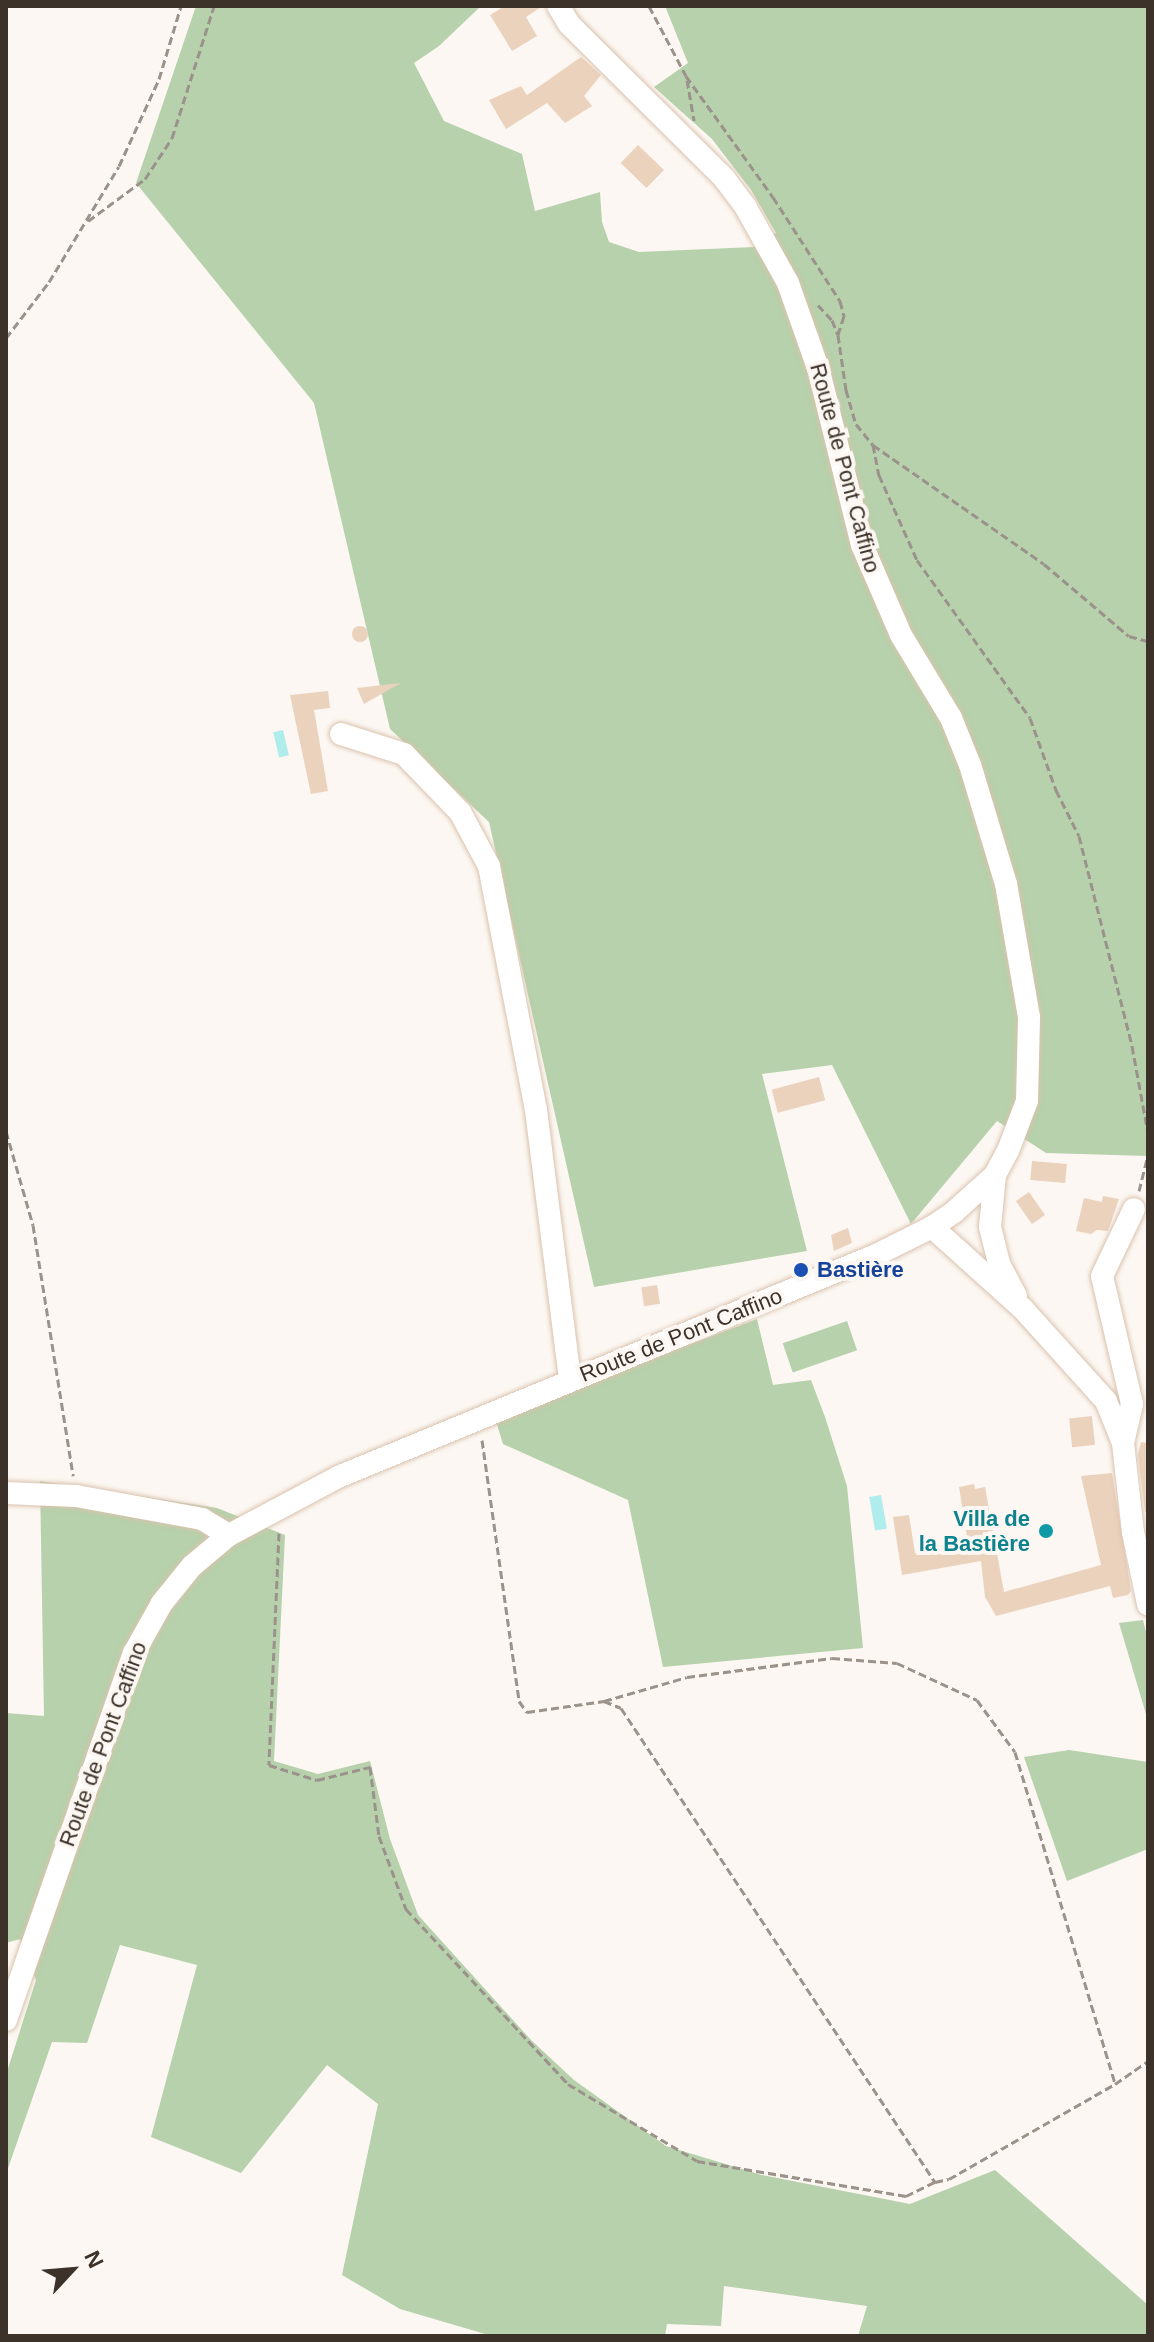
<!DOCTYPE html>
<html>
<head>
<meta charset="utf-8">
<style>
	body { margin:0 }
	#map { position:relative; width:1154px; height:2342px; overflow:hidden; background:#fcf7f2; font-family:Arial,sans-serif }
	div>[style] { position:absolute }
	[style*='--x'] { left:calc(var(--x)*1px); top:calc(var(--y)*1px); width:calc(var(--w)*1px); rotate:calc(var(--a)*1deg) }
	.green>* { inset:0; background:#b6d1ab; transform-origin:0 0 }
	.water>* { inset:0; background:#afecec; transform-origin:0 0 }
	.building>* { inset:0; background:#ebd2bd; transform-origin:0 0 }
	.round { border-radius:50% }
	.path>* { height:3px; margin-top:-1.5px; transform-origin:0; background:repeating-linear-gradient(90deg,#9a928b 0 8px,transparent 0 12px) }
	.roads { filter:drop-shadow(0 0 2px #dac2ad) drop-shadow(0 0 2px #dac2ad) }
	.minor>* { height:22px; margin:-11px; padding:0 11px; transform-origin:11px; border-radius:11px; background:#fff }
	.dots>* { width:22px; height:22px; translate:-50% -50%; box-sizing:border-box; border:4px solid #fcf7f2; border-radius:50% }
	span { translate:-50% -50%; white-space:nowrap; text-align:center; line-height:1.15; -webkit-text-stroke:8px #fcf7f2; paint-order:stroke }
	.street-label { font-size:22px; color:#3c322a }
	.transit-label { font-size:22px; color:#164399; font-weight:700 }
	.left { translate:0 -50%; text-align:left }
	.culture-label { font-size:22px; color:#0d838f; font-weight:700 }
	.right { translate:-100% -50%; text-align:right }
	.frame { position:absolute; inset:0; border:8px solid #3c322a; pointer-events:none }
	.north { position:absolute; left:32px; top:2230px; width:80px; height:80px; -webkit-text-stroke:6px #fcf7f2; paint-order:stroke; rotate:64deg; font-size:22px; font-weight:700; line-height:32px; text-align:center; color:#3c322a }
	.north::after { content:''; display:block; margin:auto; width:28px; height:36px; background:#3c322a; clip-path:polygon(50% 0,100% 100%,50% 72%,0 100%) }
</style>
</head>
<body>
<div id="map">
	<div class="green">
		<i style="clip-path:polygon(196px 6px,481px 6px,439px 46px,414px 63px,444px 121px,522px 154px,535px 211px,600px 192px,602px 222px,609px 242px,639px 252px,754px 247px,776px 233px,751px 190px,712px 139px,654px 87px,688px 63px,665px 6px,1148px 6px,1148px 1156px,1046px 1153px,997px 1121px,911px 1224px,832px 1065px,762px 1074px,807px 1251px,594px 1287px,489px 822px,390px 729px,314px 403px,136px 183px)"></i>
		<i style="clip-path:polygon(757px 1319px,773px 1385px,811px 1380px,825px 1417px,847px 1486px,863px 1648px,663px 1667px,628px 1500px,503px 1444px,495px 1418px)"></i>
		<i style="left:847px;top:1321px;width:31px;height:68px;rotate:71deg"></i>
		<i style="clip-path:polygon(40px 1481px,217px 1508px,285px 1535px,274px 1761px,318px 1774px,370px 1761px,390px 1839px,418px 1915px,531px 2040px,574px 2080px,666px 2146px,762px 2175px,910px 2204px,995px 2170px,1148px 2305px,1148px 2336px,858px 2336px,867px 2306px,724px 2286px,721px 2326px,667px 2324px,665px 2336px,492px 2336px,400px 2309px,342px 2275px,378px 2104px,327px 2065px,241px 2173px,151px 2137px,197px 1965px,120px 1945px,87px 2043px,52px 2042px,6px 2174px,6px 2075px,36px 1980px,20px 1939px,6px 1943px,6px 1713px,44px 1716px)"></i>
		<i style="clip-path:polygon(1143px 1620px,1148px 1640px,1148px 1721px,1119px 1623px)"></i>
		<i style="clip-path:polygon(1069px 1750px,1148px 1762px,1148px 1849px,1067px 1881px,1024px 1757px)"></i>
	</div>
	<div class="water">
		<i style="left:283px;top:730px;width:26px;height:10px;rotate:77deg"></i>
		<i style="left:881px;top:1495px;width:34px;height:12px;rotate:80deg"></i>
	</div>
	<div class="building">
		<i style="clip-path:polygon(505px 6px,543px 6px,526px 17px,537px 36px,512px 51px,490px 15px)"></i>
		<i style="clip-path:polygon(581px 57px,601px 75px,584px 96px,592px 106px,565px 123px,547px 103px,506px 129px,489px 100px,521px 86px,527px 95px)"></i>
		<i style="left:638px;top:145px;width:36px;height:25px;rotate:44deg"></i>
		<i class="round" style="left:352px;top:626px;width:16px;height:16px"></i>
		<i style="clip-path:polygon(401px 683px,364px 704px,357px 688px)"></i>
		<i style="clip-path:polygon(328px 691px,330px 708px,314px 710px,328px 791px,311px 794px,290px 695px)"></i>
		<i style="left:819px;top:1077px;width:24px;height:49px;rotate:75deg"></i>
		<i style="left:1032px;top:1161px;width:35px;height:19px;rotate:5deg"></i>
		<i style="left:1029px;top:1192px;width:28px;height:16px;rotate:55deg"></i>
		<i style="clip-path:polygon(1103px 1196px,1119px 1199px,1108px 1231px,1097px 1230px,1091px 1234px,1076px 1231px,1084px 1198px,1102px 1202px)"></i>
		<i style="clip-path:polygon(848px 1228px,852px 1243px,834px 1251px,831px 1235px)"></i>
		<i style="left:657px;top:1285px;width:19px;height:16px;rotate:81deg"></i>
		<i style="left:1092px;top:1416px;width:29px;height:23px;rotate:84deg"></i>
		<i style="clip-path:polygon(1141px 1442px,1148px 1443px,1148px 1512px,1145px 1512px,1138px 1455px)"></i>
		<i style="clip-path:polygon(1112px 1473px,1131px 1591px,1128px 1595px,1113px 1598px,1110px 1586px,996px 1616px,985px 1597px,981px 1561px,902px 1575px,893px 1517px,909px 1515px,915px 1553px,968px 1543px,959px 1487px,974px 1484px,975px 1489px,985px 1487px,1004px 1592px,1101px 1565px,1081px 1476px)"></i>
	</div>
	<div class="path">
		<i style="--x:649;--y:6;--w:79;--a:62.1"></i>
		<i style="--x:686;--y:76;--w:149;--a:54.3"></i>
		<i style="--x:773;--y:197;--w:124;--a:57.2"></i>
		<i style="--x:840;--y:301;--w:16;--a:75"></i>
		<i style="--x:844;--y:316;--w:20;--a:108"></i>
		<i style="--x:838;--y:335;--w:56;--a:81.7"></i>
		<i style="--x:846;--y:390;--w:35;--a:74"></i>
		<i style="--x:856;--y:424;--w:27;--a:51"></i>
		<i style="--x:873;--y:445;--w:208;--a:34.8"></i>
		<i style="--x:1044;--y:564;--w:111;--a:40.3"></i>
		<i style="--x:1129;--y:636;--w:20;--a:15"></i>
		<i style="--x:687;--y:80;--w:41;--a:80.1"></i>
		<i style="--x:88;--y:221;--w:71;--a:-36.4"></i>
		<i style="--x:145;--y:179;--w:49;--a:-56.6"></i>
		<i style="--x:172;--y:138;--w:139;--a:-72.3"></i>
		<i style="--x:818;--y:305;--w:21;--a:47"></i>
		<i style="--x:832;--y:320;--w:16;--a:68"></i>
		<i style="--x:6;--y:338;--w:71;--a:-52.5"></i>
		<i style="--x:49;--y:282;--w:135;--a:-58.9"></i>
		<i style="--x:119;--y:166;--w:96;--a:-65.3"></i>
		<i style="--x:159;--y:79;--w:76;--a:-73.2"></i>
		<i style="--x:873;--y:445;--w:31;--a:79"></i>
		<i style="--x:879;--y:475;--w:93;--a:65.9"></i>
		<i style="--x:917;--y:560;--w:194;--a:54.4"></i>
		<i style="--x:1030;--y:718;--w:77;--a:70.1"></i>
		<i style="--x:1056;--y:790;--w:51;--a:63.4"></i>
		<i style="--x:1079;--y:836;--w:217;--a:75.8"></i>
		<i style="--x:1132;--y:1046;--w:88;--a:79.6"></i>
		<i style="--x:6;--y:1131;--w:98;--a:74"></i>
		<i style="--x:33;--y:1225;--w:254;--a:80.9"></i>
		<i style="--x:1139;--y:1191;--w:36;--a:-76"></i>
		<i style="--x:482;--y:1440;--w:264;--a:81.9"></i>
		<i style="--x:519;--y:1701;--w:14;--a:54"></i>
		<i style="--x:527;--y:1712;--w:78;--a:-8.1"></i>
		<i style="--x:604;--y:1701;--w:18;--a:22"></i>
		<i style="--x:621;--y:1708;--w:569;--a:56.48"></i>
		<i style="--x:935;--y:2182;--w:14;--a:-12"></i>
		<i style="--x:949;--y:2179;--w:191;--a:-29.8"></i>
		<i style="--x:1115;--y:2084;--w:40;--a:-34.9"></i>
		<i style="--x:279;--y:1533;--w:232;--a:92.5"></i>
		<i style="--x:269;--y:1765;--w:50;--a:17.4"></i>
		<i style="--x:317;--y:1780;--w:55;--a:-13.8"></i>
		<i style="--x:370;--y:1767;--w:70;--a:82.6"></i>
		<i style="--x:379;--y:1836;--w:78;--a:69.7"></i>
		<i style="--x:406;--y:1909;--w:238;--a:47.2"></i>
		<i style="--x:568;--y:2084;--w:150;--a:30.8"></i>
		<i style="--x:697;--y:2161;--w:212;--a:9.5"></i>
		<i style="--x:906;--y:2196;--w:32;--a:-26"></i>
		<i style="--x:604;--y:1701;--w:86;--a:-16.1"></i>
		<i style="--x:687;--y:1677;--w:146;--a:-7.5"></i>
		<i style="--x:832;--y:1658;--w:65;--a:4.4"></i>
		<i style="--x:897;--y:1663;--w:88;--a:24.8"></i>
		<i style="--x:977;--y:1700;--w:64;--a:53.8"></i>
		<i style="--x:1015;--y:1752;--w:347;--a:73.2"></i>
	</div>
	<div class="roads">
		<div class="minor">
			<i style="--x:341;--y:734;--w:66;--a:17.6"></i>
			<i style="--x:404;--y:754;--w:81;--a:46"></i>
			<i style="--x:460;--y:812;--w:61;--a:61.8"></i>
			<i style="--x:489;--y:866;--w:248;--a:79.1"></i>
			<i style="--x:536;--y:1110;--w:271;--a:82.8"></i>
			<i style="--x:995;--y:1175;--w:52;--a:95.5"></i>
			<i style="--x:990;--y:1227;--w:38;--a:76"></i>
			<i style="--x:999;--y:1264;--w:36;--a:62"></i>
			<i style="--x:932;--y:1227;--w:122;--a:42"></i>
			<i style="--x:1023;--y:1309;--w:124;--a:47.9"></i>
			<i style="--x:1106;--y:1401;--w:45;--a:68"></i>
			<i style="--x:1123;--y:1443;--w:90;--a:83.6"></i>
			<i style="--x:1133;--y:1532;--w:74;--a:78.2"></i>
			<i style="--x:1123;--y:1443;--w:40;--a:-77"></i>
			<i style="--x:1132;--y:1404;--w:131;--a:-103.2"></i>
			<i style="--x:1102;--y:1276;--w:74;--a:-64.5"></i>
			<i style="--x:6;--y:1493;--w:70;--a:2.5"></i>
			<i style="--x:76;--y:1496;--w:128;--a:10.3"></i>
			<i style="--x:202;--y:1519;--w:31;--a:31"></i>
			<i style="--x:6;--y:2020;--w:389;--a:-70.8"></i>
			<i style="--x:134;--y:1653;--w:57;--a:-60.8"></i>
			<i style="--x:162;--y:1603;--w:48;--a:-51"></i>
			<i style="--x:192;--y:1566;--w:48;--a:-40"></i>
			<i style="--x:229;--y:1535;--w:123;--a:-28"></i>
			<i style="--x:338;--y:1477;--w:582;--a:-22.42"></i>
			<i style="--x:876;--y:1255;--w:63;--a:-26.6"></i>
			<i style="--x:932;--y:1227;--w:27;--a:-34"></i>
			<i style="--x:954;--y:1212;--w:55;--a:-42.1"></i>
			<i style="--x:995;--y:1175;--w:27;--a:-62"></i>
			<i style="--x:1008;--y:1151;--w:53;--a:-69.2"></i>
			<i style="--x:1027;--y:1101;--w:84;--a:-88.6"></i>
			<i style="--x:1029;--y:1017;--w:135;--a:-99.8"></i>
			<i style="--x:1006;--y:884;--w:124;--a:-106.8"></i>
			<i style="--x:970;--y:765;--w:51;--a:-112"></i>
			<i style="--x:951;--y:718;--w:97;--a:-121.1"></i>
			<i style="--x:901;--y:635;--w:98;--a:-113.4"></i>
			<i style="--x:862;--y:545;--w:179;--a:-103.9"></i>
			<i style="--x:819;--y:371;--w:93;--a:-109.4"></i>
			<i style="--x:788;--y:283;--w:88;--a:-119.2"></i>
			<i style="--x:745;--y:206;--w:34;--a:-127"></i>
			<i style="--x:725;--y:179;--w:220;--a:-135.2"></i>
			<i style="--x:569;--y:24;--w:21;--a:-121"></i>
		</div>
	</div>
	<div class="dots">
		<i style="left:801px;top:1270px;background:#1a4fb4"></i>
		<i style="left:1046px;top:1531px;background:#0f9aa8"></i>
	</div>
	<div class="street-label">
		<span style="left:845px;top:468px;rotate:75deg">Route de Pont Caffino</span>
		<span style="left:681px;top:1335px;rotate:-22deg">Route de Pont Caffino</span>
		<span style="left:103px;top:1744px;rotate:-70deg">Route de Pont Caffino</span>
	</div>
	<div class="transit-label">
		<span class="left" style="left:817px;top:1270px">Bastière</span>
	</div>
	<div class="culture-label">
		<span class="right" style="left:1030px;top:1531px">Villa de<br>la Bastière</span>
	</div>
	<div class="frame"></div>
	<div class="north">N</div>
</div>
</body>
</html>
